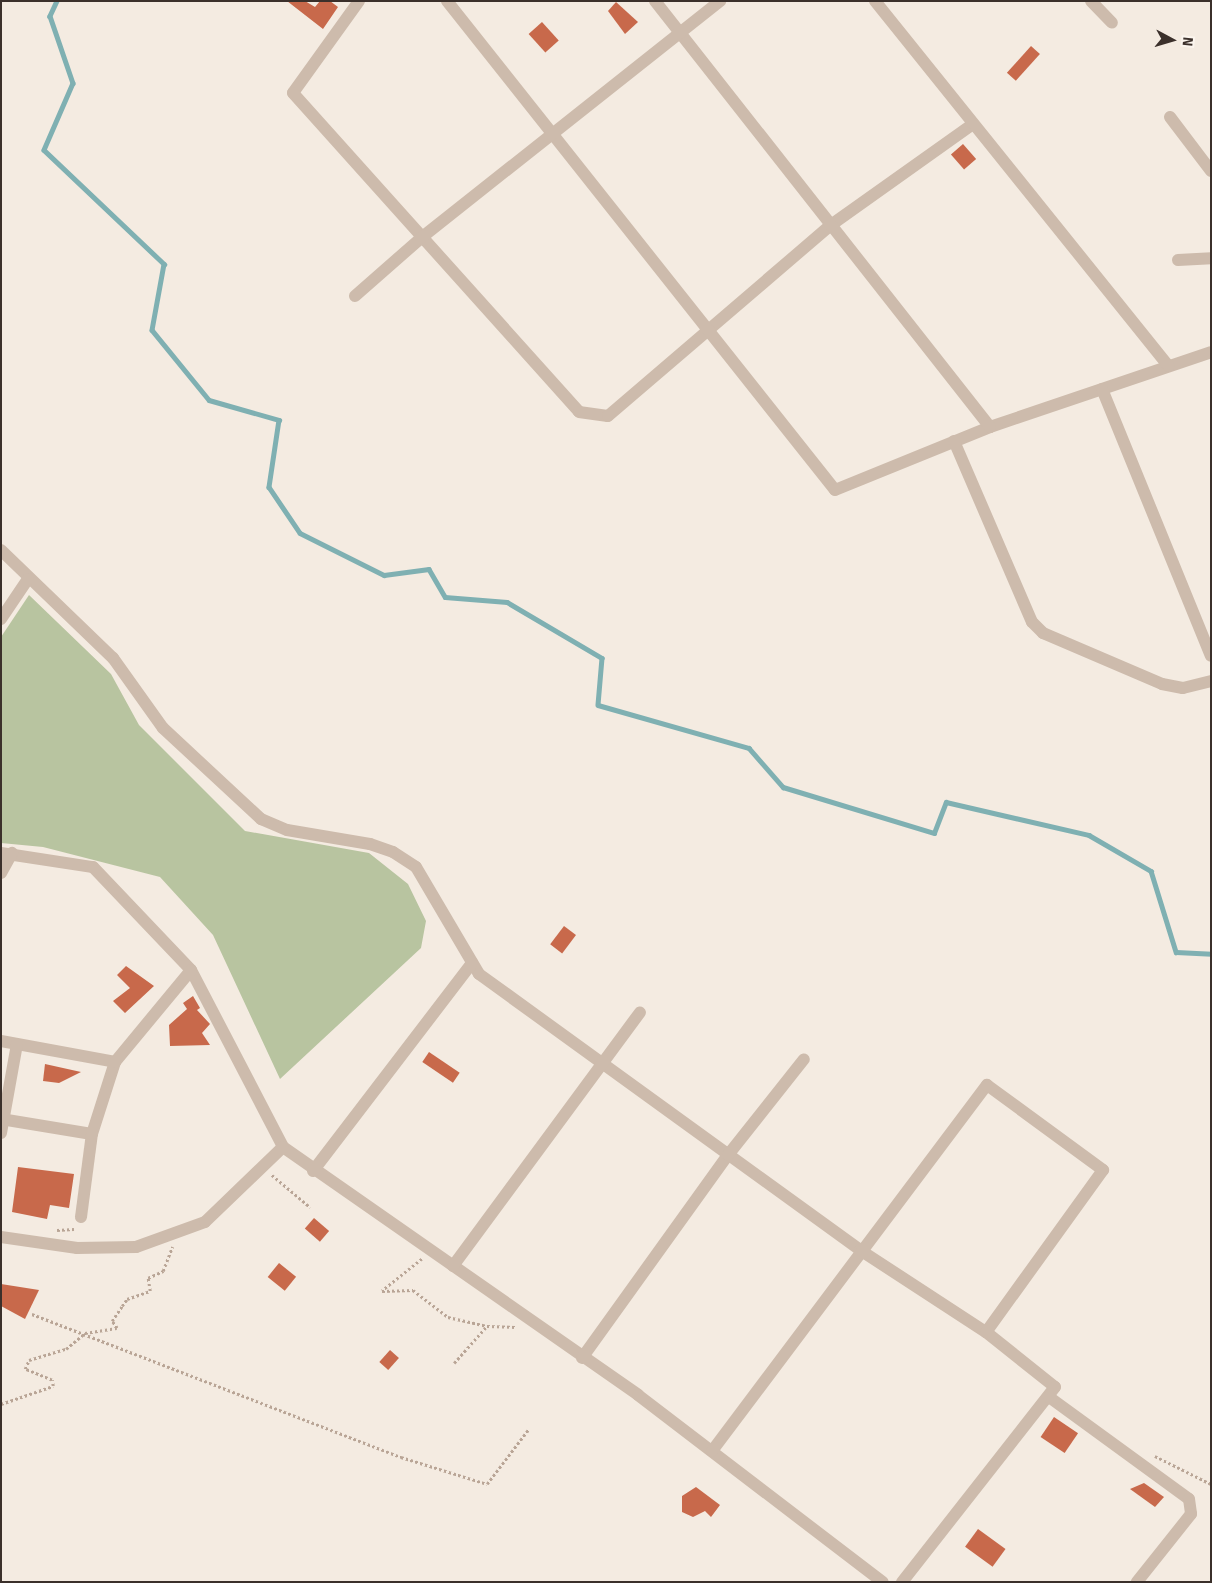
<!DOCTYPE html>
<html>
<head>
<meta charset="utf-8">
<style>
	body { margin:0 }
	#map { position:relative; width:1212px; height:1583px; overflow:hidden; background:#f4ebe1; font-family:"Fira Sans",sans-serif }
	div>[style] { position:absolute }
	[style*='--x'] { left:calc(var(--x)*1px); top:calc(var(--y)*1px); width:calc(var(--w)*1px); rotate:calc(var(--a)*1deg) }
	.green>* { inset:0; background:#b8c4a0 }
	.stream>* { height:4.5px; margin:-2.25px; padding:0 2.25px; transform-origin:2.25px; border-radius:2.25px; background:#7fb0b2 }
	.building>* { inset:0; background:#c8694b; transform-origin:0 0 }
	.path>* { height:2.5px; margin-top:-1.25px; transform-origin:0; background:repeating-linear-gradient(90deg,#b9a596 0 2.5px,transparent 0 5px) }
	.minor>* { height:12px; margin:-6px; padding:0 6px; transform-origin:6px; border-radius:6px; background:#cdbbac }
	span { translate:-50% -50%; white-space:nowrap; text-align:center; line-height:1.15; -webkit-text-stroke:4px #fbf5ee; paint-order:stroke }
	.frame { position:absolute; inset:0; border:2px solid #3b302b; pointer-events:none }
	.north { position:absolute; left:1147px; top:15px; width:50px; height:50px; -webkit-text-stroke:4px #fbf5ee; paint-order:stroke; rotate:96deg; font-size:14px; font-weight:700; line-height:20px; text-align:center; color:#3b302b }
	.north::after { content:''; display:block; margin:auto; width:18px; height:22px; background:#3b302b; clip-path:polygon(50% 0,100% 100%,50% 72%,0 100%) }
</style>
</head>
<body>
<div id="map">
	<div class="green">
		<i style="clip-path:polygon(29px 595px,111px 674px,139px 725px,245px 831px,369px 853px,408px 884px,426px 921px,421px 948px,280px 1079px,213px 935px,160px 877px,43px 847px,1px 843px,1px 637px)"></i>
	</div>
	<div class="stream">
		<i style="--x:57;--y:1;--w:17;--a:115"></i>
		<i style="--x:50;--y:16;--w:71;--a:71.1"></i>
		<i style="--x:73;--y:83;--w:73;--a:113.4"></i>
		<i style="--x:44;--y:150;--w:166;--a:43.5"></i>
		<i style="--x:164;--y:264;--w:67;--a:100.3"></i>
		<i style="--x:152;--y:330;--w:90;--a:50.8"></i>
		<i style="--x:209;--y:400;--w:73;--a:15.9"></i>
		<i style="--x:279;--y:420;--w:68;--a:98.5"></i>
		<i style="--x:269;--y:487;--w:55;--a:56"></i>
		<i style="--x:300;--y:533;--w:94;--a:26.6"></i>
		<i style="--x:384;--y:575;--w:45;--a:-7.6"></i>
		<i style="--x:429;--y:569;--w:32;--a:60"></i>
		<i style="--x:445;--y:597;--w:62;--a:4.6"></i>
		<i style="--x:507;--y:602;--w:110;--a:30.5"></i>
		<i style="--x:602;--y:658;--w:47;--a:94.9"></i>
		<i style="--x:598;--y:705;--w:157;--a:15.9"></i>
		<i style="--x:749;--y:748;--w:52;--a:48.9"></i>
		<i style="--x:783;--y:787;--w:158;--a:16.9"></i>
		<i style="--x:934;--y:833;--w:33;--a:-69"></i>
		<i style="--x:946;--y:802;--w:147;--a:13"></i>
		<i style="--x:1089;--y:835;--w:72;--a:30.1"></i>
		<i style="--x:1151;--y:871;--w:85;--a:72.8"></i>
		<i style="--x:1176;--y:952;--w:35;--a:3"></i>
	</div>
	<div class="building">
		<i style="clip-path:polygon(287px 1px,305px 1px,315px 7px,320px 1px,330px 1px,338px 7px,323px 29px)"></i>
		<i style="clip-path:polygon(616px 2px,638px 22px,625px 34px,608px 11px)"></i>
		<i style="left:542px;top:22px;width:25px;height:18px;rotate:48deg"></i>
		<i style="left:1031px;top:46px;width:12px;height:36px;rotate:42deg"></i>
		<i style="left:963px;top:144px;width:20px;height:16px;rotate:49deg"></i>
		<i style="left:564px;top:926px;width:15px;height:23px;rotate:37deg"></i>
		<i style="clip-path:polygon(126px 966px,154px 986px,125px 1013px,113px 1001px,130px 988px,117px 975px)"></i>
		<i style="clip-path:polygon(193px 996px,200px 1008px,197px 1010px,210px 1024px,202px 1033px,210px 1045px,170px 1046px,169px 1025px,187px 1009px,183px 1003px)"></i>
		<i style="left:429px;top:1052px;width:37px;height:12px;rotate:34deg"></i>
		<i style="clip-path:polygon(45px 1064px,81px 1072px,59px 1083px,43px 1081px)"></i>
		<i style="clip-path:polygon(18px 1167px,74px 1174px,69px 1208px,50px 1205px,47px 1219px,12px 1212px)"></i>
		<i style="left:314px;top:1218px;width:20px;height:14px;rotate:41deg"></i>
		<i style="left:279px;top:1263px;width:22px;height:18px;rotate:39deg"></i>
		<i style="clip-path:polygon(1px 1284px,39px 1290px,25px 1319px,1px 1306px)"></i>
		<i style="left:390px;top:1350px;width:12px;height:16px;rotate:42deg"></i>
		<i style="left:1054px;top:1417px;width:29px;height:24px;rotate:34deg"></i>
		<i style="clip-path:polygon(1144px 1483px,1164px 1497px,1155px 1507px,1130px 1489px)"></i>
		<i style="clip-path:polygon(696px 1487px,720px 1505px,711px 1517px,705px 1511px,693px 1517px,682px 1512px,682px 1496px)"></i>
		<i style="left:978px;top:1529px;width:34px;height:22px;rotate:36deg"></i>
	</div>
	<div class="path">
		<i style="--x:272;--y:1175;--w:50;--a:40.1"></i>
		<i style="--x:57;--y:1230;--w:17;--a:-3"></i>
		<i style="--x:422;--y:1259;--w:51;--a:141.3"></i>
		<i style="--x:382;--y:1291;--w:31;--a:-2"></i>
		<i style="--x:413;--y:1290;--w:44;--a:37.6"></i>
		<i style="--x:448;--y:1317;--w:40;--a:13"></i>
		<i style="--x:487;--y:1326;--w:28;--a:2"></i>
		<i style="--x:32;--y:1314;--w:396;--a:21.2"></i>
		<i style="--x:401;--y:1457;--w:90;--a:17.4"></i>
		<i style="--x:487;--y:1484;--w:68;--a:-52.8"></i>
		<i style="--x:454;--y:1363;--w:50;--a:-48.3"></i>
		<i style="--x:1;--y:1404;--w:55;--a:-19.1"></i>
		<i style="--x:53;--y:1386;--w:6;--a:-99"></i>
		<i style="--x:52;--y:1380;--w:29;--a:-158"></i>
		<i style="--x:25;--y:1369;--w:10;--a:-66"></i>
		<i style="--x:29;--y:1360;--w:39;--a:-17"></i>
		<i style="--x:66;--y:1349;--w:25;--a:-40"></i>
		<i style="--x:85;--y:1333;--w:32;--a:-9"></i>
		<i style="--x:117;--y:1328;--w:9;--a:-126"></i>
		<i style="--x:112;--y:1321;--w:18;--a:-56"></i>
		<i style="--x:122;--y:1306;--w:9;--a:-54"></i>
		<i style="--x:127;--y:1299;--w:24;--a:-19"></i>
		<i style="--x:150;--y:1291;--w:13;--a:-99"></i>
		<i style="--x:148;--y:1278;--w:17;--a:-25"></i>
		<i style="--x:163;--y:1271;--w:26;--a:-69"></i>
		<i style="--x:1155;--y:1456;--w:63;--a:26.6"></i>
	</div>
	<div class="minor">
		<i style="--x:359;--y:1;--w:113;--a:125.7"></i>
		<i style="--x:293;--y:93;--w:428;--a:48.1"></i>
		<i style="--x:579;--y:412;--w:29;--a:8"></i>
		<i style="--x:608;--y:416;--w:294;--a:-40.6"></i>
		<i style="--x:831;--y:225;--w:174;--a:-35.4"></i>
		<i style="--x:447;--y:1;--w:624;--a:51.57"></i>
		<i style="--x:835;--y:490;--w:167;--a:-22.1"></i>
		<i style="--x:990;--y:427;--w:233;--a:-18.7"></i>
		<i style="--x:655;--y:1;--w:542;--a:51.82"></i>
		<i style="--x:875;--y:1;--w:468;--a:51.2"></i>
		<i style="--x:1091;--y:1;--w:30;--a:46"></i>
		<i style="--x:1170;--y:117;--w:68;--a:52.8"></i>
		<i style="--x:1178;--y:260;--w:33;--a:-3"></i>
		<i style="--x:355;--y:296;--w:88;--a:-41.3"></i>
		<i style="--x:421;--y:238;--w:382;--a:-38.4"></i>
		<i style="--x:1102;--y:389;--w:288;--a:67.8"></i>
		<i style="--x:954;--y:441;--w:197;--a:66.7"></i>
		<i style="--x:1032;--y:622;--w:16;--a:45"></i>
		<i style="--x:1043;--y:633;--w:129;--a:23.2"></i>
		<i style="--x:1162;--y:684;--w:21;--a:11"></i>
		<i style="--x:1183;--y:688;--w:29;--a:-14"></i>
		<i style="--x:1;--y:550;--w:156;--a:44"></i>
		<i style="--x:113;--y:658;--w:86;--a:54.5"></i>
		<i style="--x:163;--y:728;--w:134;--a:42.9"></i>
		<i style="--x:261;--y:819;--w:28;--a:23"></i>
		<i style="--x:287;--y:830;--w:84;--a:9.6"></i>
		<i style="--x:370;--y:844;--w:24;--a:19"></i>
		<i style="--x:393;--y:852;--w:27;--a:33"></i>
		<i style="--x:416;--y:867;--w:124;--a:59.5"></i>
		<i style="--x:479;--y:974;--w:470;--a:35.9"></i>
		<i style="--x:860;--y:1250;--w:150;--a:33.1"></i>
		<i style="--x:986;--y:1332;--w:88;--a:38.6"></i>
		<i style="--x:1055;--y:1387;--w:248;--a:128.1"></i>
		<i style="--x:1;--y:619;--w:48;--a:-56"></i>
		<i style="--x:1;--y:853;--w:93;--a:8.7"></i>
		<i style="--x:93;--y:867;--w:142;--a:46.4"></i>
		<i style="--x:191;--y:970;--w:199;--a:62.5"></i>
		<i style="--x:283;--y:1147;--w:433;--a:34.9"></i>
		<i style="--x:638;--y:1395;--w:308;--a:37.4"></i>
		<i style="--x:1;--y:873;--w:23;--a:-61"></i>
		<i style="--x:1;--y:1041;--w:116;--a:10.4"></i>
		<i style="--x:1;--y:1119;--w:92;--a:9.4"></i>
		<i style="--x:1;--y:1133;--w:90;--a:-79.8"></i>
		<i style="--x:313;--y:1171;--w:262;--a:-52.6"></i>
		<i style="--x:81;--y:1217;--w:84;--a:-82.5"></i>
		<i style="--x:92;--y:1134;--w:76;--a:-72.3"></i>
		<i style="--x:115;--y:1062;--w:119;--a:-50.4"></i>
		<i style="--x:1;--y:1237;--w:77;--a:8.2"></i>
		<i style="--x:77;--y:1248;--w:59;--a:-1"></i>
		<i style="--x:136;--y:1247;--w:73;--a:-19.9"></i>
		<i style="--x:205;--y:1222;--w:108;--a:-43.9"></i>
		<i style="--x:453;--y:1266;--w:315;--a:-53.6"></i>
		<i style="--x:582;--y:1358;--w:250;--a:-54.3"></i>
		<i style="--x:728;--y:1155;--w:122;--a:-51.6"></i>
		<i style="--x:1049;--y:1397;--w:173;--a:36.1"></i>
		<i style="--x:1189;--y:1499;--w:15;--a:82"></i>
		<i style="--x:1191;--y:1514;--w:87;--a:128.5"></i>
		<i style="--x:712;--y:1451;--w:458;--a:-53.1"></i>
		<i style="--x:987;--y:1085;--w:144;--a:36.2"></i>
		<i style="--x:1103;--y:1170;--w:200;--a:125.8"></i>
	</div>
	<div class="frame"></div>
	<div class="north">N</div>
</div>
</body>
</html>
